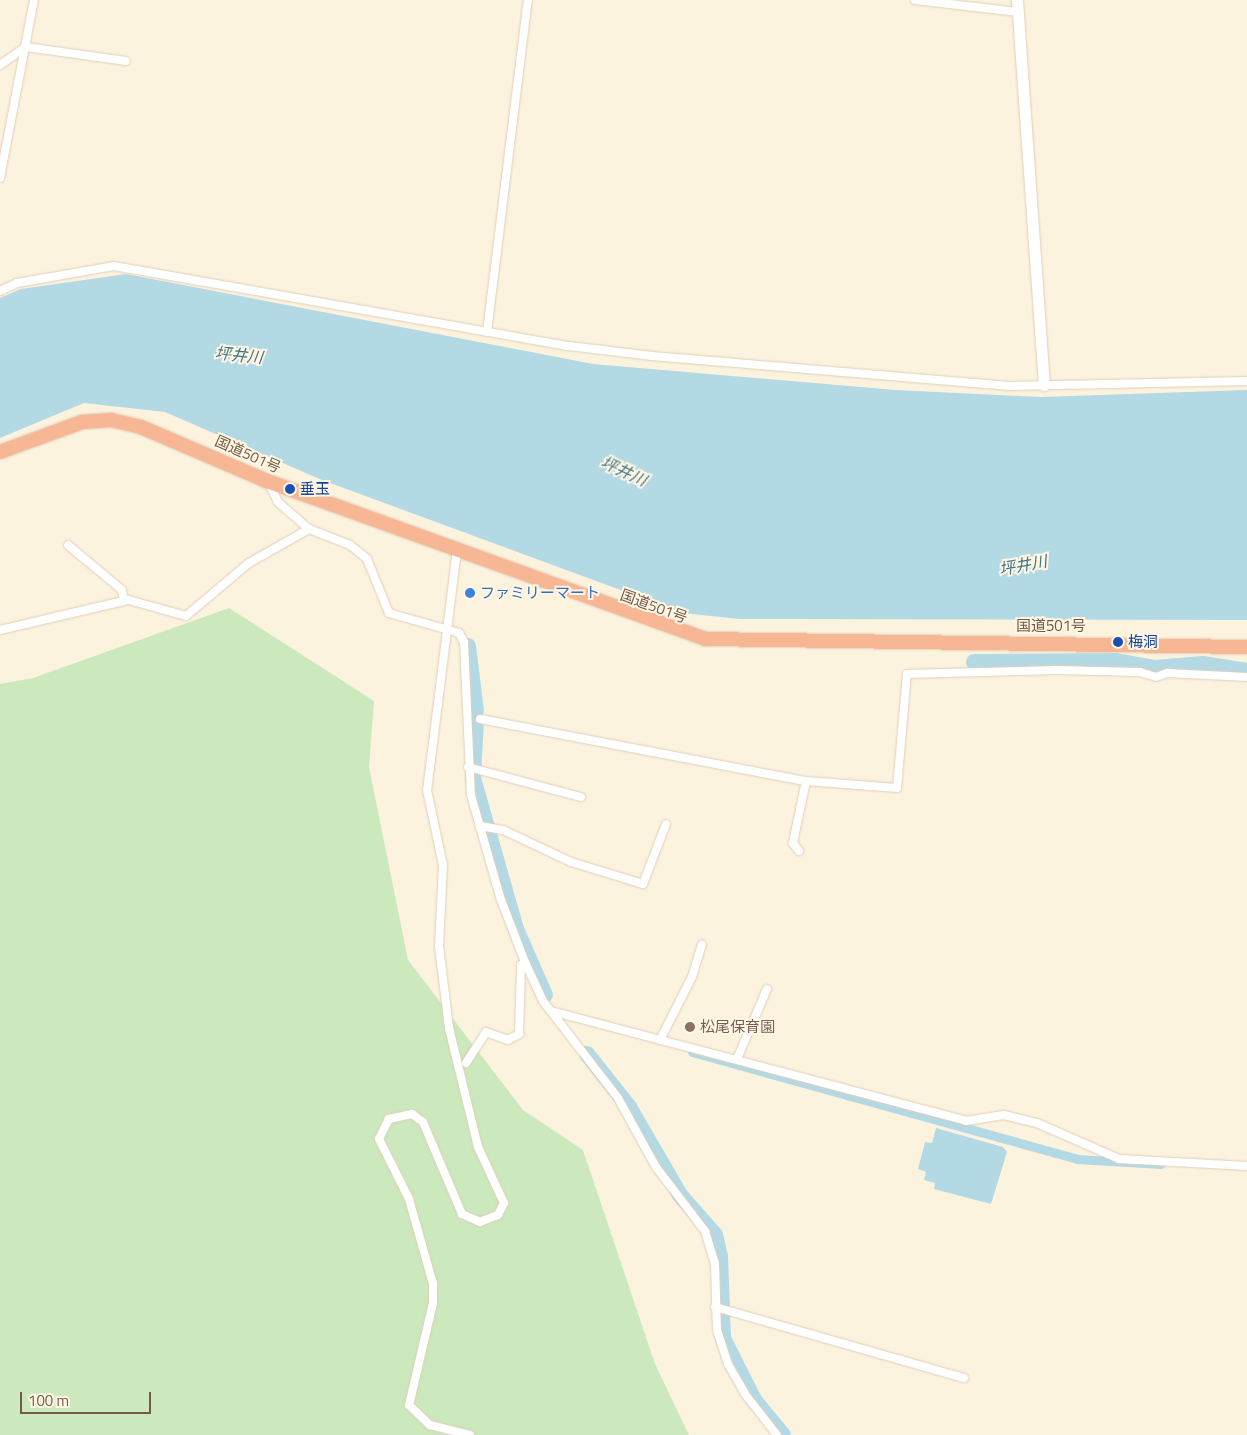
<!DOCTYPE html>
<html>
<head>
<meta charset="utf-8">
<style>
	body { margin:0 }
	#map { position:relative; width:1247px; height:1435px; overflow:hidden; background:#fcf3de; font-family:"Titillium Web","Noto Sans JP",sans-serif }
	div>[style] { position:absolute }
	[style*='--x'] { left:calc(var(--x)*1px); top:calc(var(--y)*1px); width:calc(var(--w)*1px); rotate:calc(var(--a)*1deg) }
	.green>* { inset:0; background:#cbe9bd }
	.water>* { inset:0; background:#b3d9e5 }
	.canal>* { height:9px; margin:-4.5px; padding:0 4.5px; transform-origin:4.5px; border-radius:4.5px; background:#b3d9e5 }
	.river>* { height:16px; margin:-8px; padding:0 8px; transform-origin:8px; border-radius:8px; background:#b3d9e5 }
	.roads { filter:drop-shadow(0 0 1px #e0cfba) drop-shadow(0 0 1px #e0cfba) }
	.street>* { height:8px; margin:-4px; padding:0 4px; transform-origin:4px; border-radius:4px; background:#fff }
	.secondary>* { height:11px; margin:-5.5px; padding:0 5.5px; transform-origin:5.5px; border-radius:5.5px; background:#fff }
	.highway>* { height:14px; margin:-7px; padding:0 7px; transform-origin:7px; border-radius:7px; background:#f8b794 }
	.dots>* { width:14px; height:14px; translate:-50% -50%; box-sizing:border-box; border:2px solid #fff7e4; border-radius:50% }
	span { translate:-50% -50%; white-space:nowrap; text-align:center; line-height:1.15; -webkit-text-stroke:4px #fff7e4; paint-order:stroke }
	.street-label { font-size:15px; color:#725a46 }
	.transit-label { font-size:15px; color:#164399 }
	.left { translate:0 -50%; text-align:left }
	.shop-label { font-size:15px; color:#366cbe }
	.education-label { font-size:15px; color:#785e54 }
	.water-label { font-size:16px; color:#417485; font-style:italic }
	.scale { position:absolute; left:20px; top:1392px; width:131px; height:22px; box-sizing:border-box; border:2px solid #725a46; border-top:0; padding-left:6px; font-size:15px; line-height:18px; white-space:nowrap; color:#725a46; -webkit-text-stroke:4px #fff7e4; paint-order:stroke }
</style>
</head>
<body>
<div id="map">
	<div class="green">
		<i style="clip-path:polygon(229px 608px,374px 701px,369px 767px,408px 960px,523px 1110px,583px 1150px,655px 1364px,689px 1435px,0 1435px,0 684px,33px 678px)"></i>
	</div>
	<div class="water">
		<i style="clip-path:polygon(126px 274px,593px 364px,896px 390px,1041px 397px,1247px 390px,1247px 620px,739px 619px,683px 613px,322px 480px,165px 412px,84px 403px,0 438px,0 298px,21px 289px)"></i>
		<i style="clip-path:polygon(936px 1128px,1003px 1147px,1007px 1152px,991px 1204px,934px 1189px,935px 1183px,924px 1180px,926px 1172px,918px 1169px,925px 1142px,932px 1143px)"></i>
	</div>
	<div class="canal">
		<i style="--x:692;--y:1052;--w:400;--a:15.5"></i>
		<i style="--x:1077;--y:1159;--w:84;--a:3.4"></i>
	</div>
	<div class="river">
		<i style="--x:468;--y:646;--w:65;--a:83"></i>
		<i style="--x:974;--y:662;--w:141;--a:-0.4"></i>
		<i style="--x:1115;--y:661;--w:41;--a:9.9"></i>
		<i style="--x:1155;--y:668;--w:48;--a:-4.8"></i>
		<i style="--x:1203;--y:664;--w:45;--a:9"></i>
		<i style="--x:476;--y:720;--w:58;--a:93"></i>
		<i style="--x:473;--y:778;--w:157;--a:74.1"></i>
		<i style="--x:516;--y:929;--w:72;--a:66.3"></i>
		<i style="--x:587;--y:1054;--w:68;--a:51.6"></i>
		<i style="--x:629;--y:1107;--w:102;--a:59.9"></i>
		<i style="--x:680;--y:1195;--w:53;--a:48.8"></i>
		<i style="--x:715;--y:1235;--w:22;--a:77"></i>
		<i style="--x:720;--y:1256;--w:82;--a:87.9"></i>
		<i style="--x:723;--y:1338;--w:69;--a:63.4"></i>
		<i style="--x:754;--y:1400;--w:45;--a:50.4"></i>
	</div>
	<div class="roads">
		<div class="street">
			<i style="--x:915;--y:0;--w:104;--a:6.6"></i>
			<i style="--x:0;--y:65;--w:32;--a:-35"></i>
			<i style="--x:26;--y:47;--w:101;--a:8"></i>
			<i style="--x:0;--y:178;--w:181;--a:-79.2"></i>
			<i style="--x:0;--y:291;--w:19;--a:-25"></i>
			<i style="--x:17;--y:283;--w:98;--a:-9.9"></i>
			<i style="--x:114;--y:266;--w:462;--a:10"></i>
			<i style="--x:569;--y:346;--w:84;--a:6.9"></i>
			<i style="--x:652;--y:356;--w:359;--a:4.8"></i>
			<i style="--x:1010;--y:386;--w:237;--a:-1.2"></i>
			<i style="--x:487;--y:332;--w:335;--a:-83"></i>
			<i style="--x:268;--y:482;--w:22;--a:63"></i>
			<i style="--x:278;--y:502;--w:41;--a:41.1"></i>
			<i style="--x:309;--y:529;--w:44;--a:21.3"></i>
			<i style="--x:350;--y:545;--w:22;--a:39"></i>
			<i style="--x:367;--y:559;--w:58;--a:67.8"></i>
			<i style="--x:389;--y:613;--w:73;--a:15.9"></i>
			<i style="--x:459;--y:633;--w:10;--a:61"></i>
			<i style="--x:464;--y:642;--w:153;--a:87.4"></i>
			<i style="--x:471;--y:795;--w:106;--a:74.1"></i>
			<i style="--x:500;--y:897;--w:70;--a:69"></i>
			<i style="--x:525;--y:962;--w:43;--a:65.2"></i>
			<i style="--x:543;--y:1001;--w:123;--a:52.3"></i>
			<i style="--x:618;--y:1098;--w:79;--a:61.2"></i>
			<i style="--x:656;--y:1167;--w:81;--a:52.6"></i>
			<i style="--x:705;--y:1231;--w:34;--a:73"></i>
			<i style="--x:715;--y:1263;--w:67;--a:88.3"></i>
			<i style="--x:717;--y:1330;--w:36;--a:72"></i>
			<i style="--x:728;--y:1364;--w:34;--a:60"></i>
			<i style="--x:745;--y:1394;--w:52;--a:52"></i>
			<i style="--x:457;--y:550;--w:242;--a:97.1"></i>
			<i style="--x:427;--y:790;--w:77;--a:78"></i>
			<i style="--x:443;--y:865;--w:81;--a:92.8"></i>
			<i style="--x:439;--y:946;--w:83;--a:83"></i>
			<i style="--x:449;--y:1028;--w:122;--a:76.3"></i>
			<i style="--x:478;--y:1147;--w:62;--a:65.1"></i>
			<i style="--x:504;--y:1203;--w:13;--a:117"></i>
			<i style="--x:498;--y:1215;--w:19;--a:159"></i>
			<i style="--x:480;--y:1222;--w:20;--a:-156"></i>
			<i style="--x:462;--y:1214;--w:100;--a:-113"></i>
			<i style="--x:423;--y:1122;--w:14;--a:-144"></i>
			<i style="--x:412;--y:1114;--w:24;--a:168"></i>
			<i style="--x:389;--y:1119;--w:22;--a:117"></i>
			<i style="--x:379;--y:1139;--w:67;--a:63.4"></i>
			<i style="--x:409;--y:1199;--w:88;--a:74.2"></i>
			<i style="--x:433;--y:1284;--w:19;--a:90"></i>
			<i style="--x:433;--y:1303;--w:105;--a:103.2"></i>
			<i style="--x:409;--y:1405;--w:29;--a:44"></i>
			<i style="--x:430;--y:1425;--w:41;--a:14"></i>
			<i style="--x:125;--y:599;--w:63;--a:15.6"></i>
			<i style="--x:186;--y:616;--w:82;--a:-40.1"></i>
			<i style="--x:249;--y:563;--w:69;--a:-29.5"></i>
			<i style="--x:0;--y:630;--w:127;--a:-13.2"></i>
			<i style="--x:124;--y:601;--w:11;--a:-100"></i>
			<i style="--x:122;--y:590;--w:70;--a:-140.2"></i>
			<i style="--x:480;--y:719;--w:332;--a:10.8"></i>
			<i style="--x:806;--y:781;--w:91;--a:4.4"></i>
			<i style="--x:897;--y:788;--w:114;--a:-85"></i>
			<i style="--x:907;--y:674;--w:150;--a:-1.5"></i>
			<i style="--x:1057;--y:670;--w:83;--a:1.4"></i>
			<i style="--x:1140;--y:672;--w:17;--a:17"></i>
			<i style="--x:1156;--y:677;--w:12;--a:-20"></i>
			<i style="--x:1167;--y:673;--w:80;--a:2.9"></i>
			<i style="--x:468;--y:767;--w:117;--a:14.9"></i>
			<i style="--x:480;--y:826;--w:23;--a:10"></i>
			<i style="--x:503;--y:830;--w:75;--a:25.2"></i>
			<i style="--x:571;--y:862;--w:75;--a:17"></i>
			<i style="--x:643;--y:884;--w:64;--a:-69"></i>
			<i style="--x:799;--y:851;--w:10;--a:-127"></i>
			<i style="--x:793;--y:843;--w:63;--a:-78.2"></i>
			<i style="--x:551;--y:1011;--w:429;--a:14.8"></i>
			<i style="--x:966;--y:1121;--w:38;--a:-9"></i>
			<i style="--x:1004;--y:1115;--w:34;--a:14"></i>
			<i style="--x:1037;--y:1123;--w:90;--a:23.7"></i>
			<i style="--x:1119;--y:1159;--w:128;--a:3.1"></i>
			<i style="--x:661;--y:1038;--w:68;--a:-63.1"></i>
			<i style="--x:692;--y:977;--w:34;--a:-73"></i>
			<i style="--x:737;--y:1059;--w:76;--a:-66.8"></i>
			<i style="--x:466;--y:1063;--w:37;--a:-57"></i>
			<i style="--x:486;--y:1032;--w:23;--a:20"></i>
			<i style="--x:508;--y:1040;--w:13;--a:-29"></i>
			<i style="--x:519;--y:1034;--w:69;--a:-88.3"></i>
			<i style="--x:521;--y:965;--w:5;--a:-37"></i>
			<i style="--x:715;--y:1307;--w:259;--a:15.9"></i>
		</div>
		<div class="secondary">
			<i style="--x:1017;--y:0;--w:386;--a:86"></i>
		</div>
		<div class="highway">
			<i style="--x:0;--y:452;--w:87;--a:-20.1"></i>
			<i style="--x:82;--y:422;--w:29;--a:-4"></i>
			<i style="--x:111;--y:420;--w:31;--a:13"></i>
			<i style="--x:141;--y:427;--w:137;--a:23.2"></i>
			<i style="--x:267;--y:481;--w:466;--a:19.8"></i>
			<i style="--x:705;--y:639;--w:542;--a:0.85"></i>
		</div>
	</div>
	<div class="dots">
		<i style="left:290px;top:489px;background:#1a4fb4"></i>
		<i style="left:470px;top:593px;background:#3f7fe0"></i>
		<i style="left:1118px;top:642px;background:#1a4fb4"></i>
		<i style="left:690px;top:1027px;background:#8d6e63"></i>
	</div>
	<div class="street-label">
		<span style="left:248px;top:454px;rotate:24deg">国道501号</span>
		<span style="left:654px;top:606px;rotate:20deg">国道501号</span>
		<span style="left:1051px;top:626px">国道501号</span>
	</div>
	<div class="transit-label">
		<span class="left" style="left:300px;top:489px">垂玉</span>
		<span class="left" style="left:1128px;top:642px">梅洞</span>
	</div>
	<div class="shop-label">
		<span class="left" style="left:480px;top:593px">ファミリーマート</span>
	</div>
	<div class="education-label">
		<span class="left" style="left:700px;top:1027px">松尾保育園</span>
	</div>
	<div class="water-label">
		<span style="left:239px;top:355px;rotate:6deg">坪井川</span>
		<span style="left:624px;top:471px;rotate:25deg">坪井川</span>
		<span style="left:1023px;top:565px;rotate:-10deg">坪井川</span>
	</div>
	<div class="scale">100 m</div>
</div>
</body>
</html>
